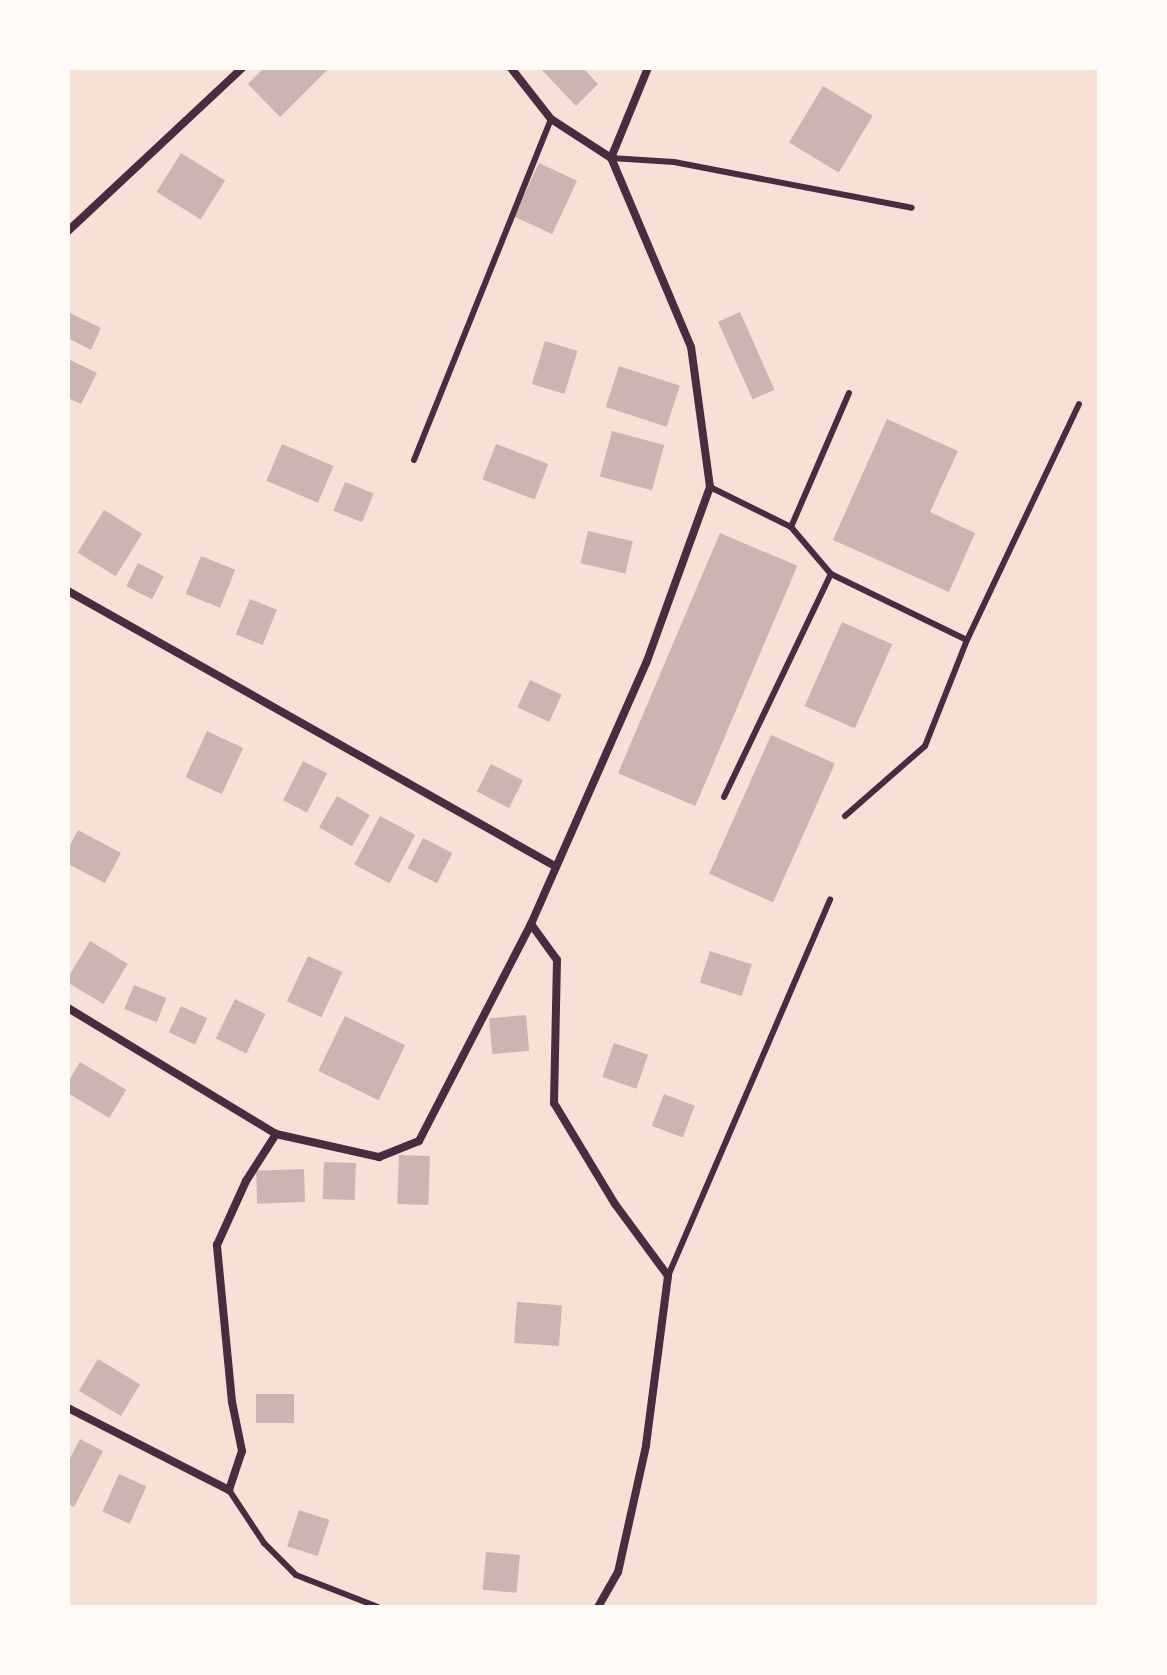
<!DOCTYPE html>
<html>
<head>
<meta charset="utf-8">
<style>
	body { margin:0 }
	#map { position:relative; width:1167px; height:1675px; overflow:hidden; background:#f7e1d7; font-family:"Fira Sans Condensed",sans-serif }
	div>[style] { position:absolute }
	[style*='--x'] { left:calc(var(--x)*1px); top:calc(var(--y)*1px); width:calc(var(--w)*1px); rotate:calc(var(--a)*1deg) }
	.building>* { inset:0; background:#ccb4b1; transform-origin:0 0 }
	.service>* { height:6px; margin:-3px; padding:0 3px; transform-origin:3px; border-radius:3px; background:#4a2c40 }
	.minor>* { height:8px; margin:-4px; padding:0 4px; transform-origin:4px; border-radius:4px; background:#4a2c40 }
	span { translate:-50% -50%; white-space:nowrap; text-align:center; line-height:1.15; -webkit-text-stroke:8px #fffaf5; paint-order:stroke }
	.frame { position:absolute; inset:0; border:70px solid #fffaf5; pointer-events:none }
</style>
</head>
<body>
<div id="map">
	<div class="building">
		<i style="clip-path:polygon(264px 68px,329px 68px,280px 117px,248px 84px)"></i>
		<i style="clip-path:polygon(540px 68px,583px 68px,598px 84px,576px 106px)"></i>
		<i style="left:823px;top:86px;width:58px;height:66px;rotate:31deg"></i>
		<i style="left:181px;top:153px;width:52px;height:46px;rotate:32deg"></i>
		<i style="left:539px;top:163px;width:42px;height:59px;rotate:25deg"></i>
		<i style="clip-path:polygon(68px 312px,101px 328px,91px 350px,68px 338px)"></i>
		<i style="left:740px;top:312px;width:85px;height:24px;rotate:66deg"></i>
		<i style="left:545px;top:341px;width:34px;height:45px;rotate:17deg"></i>
		<i style="clip-path:polygon(68px 359px,97px 373px,81px 404px,68px 398px)"></i>
		<i style="left:619px;top:366px;width:64px;height:43px;rotate:18deg"></i>
		<i style="clip-path:polygon(887px 419px,958px 451px,930px 512px,975px 533px,949px 592px,833px 540px)"></i>
		<i style="left:612px;top:431px;width:54px;height:47px;rotate:15deg"></i>
		<i style="left:282px;top:444px;width:56px;height:40px;rotate:23deg"></i>
		<i style="left:496px;top:444px;width:56px;height:38px;rotate:21deg"></i>
		<i style="left:345px;top:482px;width:31px;height:31px;rotate:22deg"></i>
		<i style="left:104px;top:510px;width:45px;height:50px;rotate:32deg"></i>
		<i style="left:588px;top:531px;width:46px;height:33px;rotate:13deg"></i>
		<i style="left:720px;top:533px;width:84px;height:261px;rotate:23deg"></i>
		<i style="left:201px;top:556px;width:37px;height:41px;rotate:22deg"></i>
		<i style="left:138px;top:563px;width:29px;height:26px;rotate:27deg"></i>
		<i style="left:250px;top:599px;width:29px;height:38px;rotate:22deg"></i>
		<i style="left:842px;top:622px;width:55px;height:92px;rotate:24deg"></i>
		<i style="left:530px;top:680px;width:35px;height:30px;rotate:25deg"></i>
		<i style="left:207px;top:731px;width:40px;height:51px;rotate:25deg"></i>
		<i style="left:771px;top:735px;width:70px;height:152px;rotate:24deg"></i>
		<i style="left:303px;top:761px;width:27px;height:44px;rotate:27deg"></i>
		<i style="left:491px;top:764px;width:36px;height:31px;rotate:27deg"></i>
		<i style="left:337px;top:796px;width:38px;height:36px;rotate:30deg"></i>
		<i style="left:380px;top:816px;width:40px;height:55px;rotate:28deg"></i>
		<i style="clip-path:polygon(78px 830px,121px 853px,105px 883px,68px 864px,68px 849px)"></i>
		<i style="left:423px;top:838px;width:33px;height:34px;rotate:27deg"></i>
		<i style="left:90px;top:941px;width:44px;height:47px;rotate:31deg"></i>
		<i style="left:710px;top:951px;width:44px;height:33px;rotate:18deg"></i>
		<i style="left:308px;top:956px;width:38px;height:50px;rotate:25deg"></i>
		<i style="left:134px;top:985px;width:35px;height:26px;rotate:22deg"></i>
		<i style="left:235px;top:999px;width:34px;height:44px;rotate:26deg"></i>
		<i style="left:181px;top:1006px;width:29px;height:29px;rotate:25deg"></i>
		<i style="left:526px;top:1015px;width:36px;height:37px;rotate:85deg"></i>
		<i style="left:345px;top:1016px;width:67px;height:61px;rotate:26deg"></i>
		<i style="left:614px;top:1043px;width:36px;height:36px;rotate:19deg"></i>
		<i style="left:80px;top:1062px;width:54px;height:33px;rotate:31deg"></i>
		<i style="left:664px;top:1094px;width:33px;height:34px;rotate:21deg"></i>
		<i style="left:399px;top:1155px;width:31px;height:49px;rotate:2deg"></i>
		<i style="left:324px;top:1162px;width:32px;height:37px;rotate:2deg"></i>
		<i style="left:304px;top:1169px;width:33px;height:48px;rotate:88deg"></i>
		<i style="left:517px;top:1302px;width:45px;height:41px;rotate:4deg"></i>
		<i style="left:98px;top:1359px;width:49px;height:37px;rotate:31deg"></i>
		<i style="left:256px;top:1394px;width:38px;height:29px"></i>
		<i style="clip-path:polygon(80px 1439px,103px 1451px,74px 1507px,68px 1504px,68px 1462px)"></i>
		<i style="left:119px;top:1474px;width:30px;height:41px;rotate:24deg"></i>
		<i style="left:299px;top:1510px;width:32px;height:38px;rotate:18deg"></i>
		<i style="left:486px;top:1552px;width:34px;height:38px;rotate:5deg"></i>
	</div>
	<div class="service">
		<i style="--x:611;--y:158;--w:63;--a:3.6"></i>
		<i style="--x:674;--y:162;--w:242;--a:10.9"></i>
		<i style="--x:414;--y:460;--w:367;--a:-68.1"></i>
		<i style="--x:710;--y:487;--w:90;--a:26.3"></i>
		<i style="--x:791;--y:527;--w:146;--a:-66.6"></i>
		<i style="--x:791;--y:527;--w:62;--a:49.6"></i>
		<i style="--x:831;--y:574;--w:151;--a:25.9"></i>
		<i style="--x:724;--y:797;--w:247;--a:-64.4"></i>
		<i style="--x:845;--y:816;--w:106;--a:-41.2"></i>
		<i style="--x:925;--y:746;--w:114;--a:-68.4"></i>
		<i style="--x:967;--y:640;--w:261;--a:-64.6"></i>
		<i style="--x:668;--y:1276;--w:410;--a:-66.7"></i>
		<i style="--x:229;--y:1490;--w:64;--a:56.6"></i>
		<i style="--x:264;--y:1543;--w:45;--a:45"></i>
		<i style="--x:296;--y:1575;--w:88;--a:21.3"></i>
	</div>
	<div class="minor">
		<i style="--x:511;--y:68;--w:65;--a:51.9"></i>
		<i style="--x:551;--y:119;--w:72;--a:33"></i>
		<i style="--x:611;--y:158;--w:97;--a:-67.7"></i>
		<i style="--x:68;--y:231;--w:238;--a:-43.1"></i>
		<i style="--x:68;--y:591;--w:557;--a:29.46"></i>
		<i style="--x:531;--y:924;--w:44;--a:54.2"></i>
		<i style="--x:557;--y:960;--w:143;--a:91.2"></i>
		<i style="--x:554;--y:1103;--w:118;--a:58.9"></i>
		<i style="--x:615;--y:1204;--w:89;--a:53.6"></i>
		<i style="--x:668;--y:1276;--w:171;--a:97.4"></i>
		<i style="--x:646;--y:1446;--w:129;--a:102.5"></i>
		<i style="--x:618;--y:1572;--w:40;--a:119.7"></i>
		<i style="--x:68;--y:1008;--w:243;--a:31.2"></i>
		<i style="--x:68;--y:1408;--w:181;--a:27"></i>
		<i style="--x:229;--y:1490;--w:41;--a:-71.6"></i>
		<i style="--x:242;--y:1451;--w:50;--a:-101.5"></i>
		<i style="--x:232;--y:1402;--w:158;--a:-95.5"></i>
		<i style="--x:217;--y:1245;--w:70;--a:-65.6"></i>
		<i style="--x:246;--y:1181;--w:56;--a:-57.4"></i>
		<i style="--x:276;--y:1134;--w:106;--a:12.6"></i>
		<i style="--x:379;--y:1157;--w:43;--a:-21.8"></i>
		<i style="--x:419;--y:1141;--w:244;--a:-62.7"></i>
		<i style="--x:531;--y:924;--w:287;--a:-66.2"></i>
		<i style="--x:647;--y:661;--w:185;--a:-70.1"></i>
		<i style="--x:710;--y:487;--w:141;--a:-97.7"></i>
		<i style="--x:691;--y:347;--w:205;--a:-112.9"></i>
	</div>
	<div class="frame"></div>
</div>
</body>
</html>
